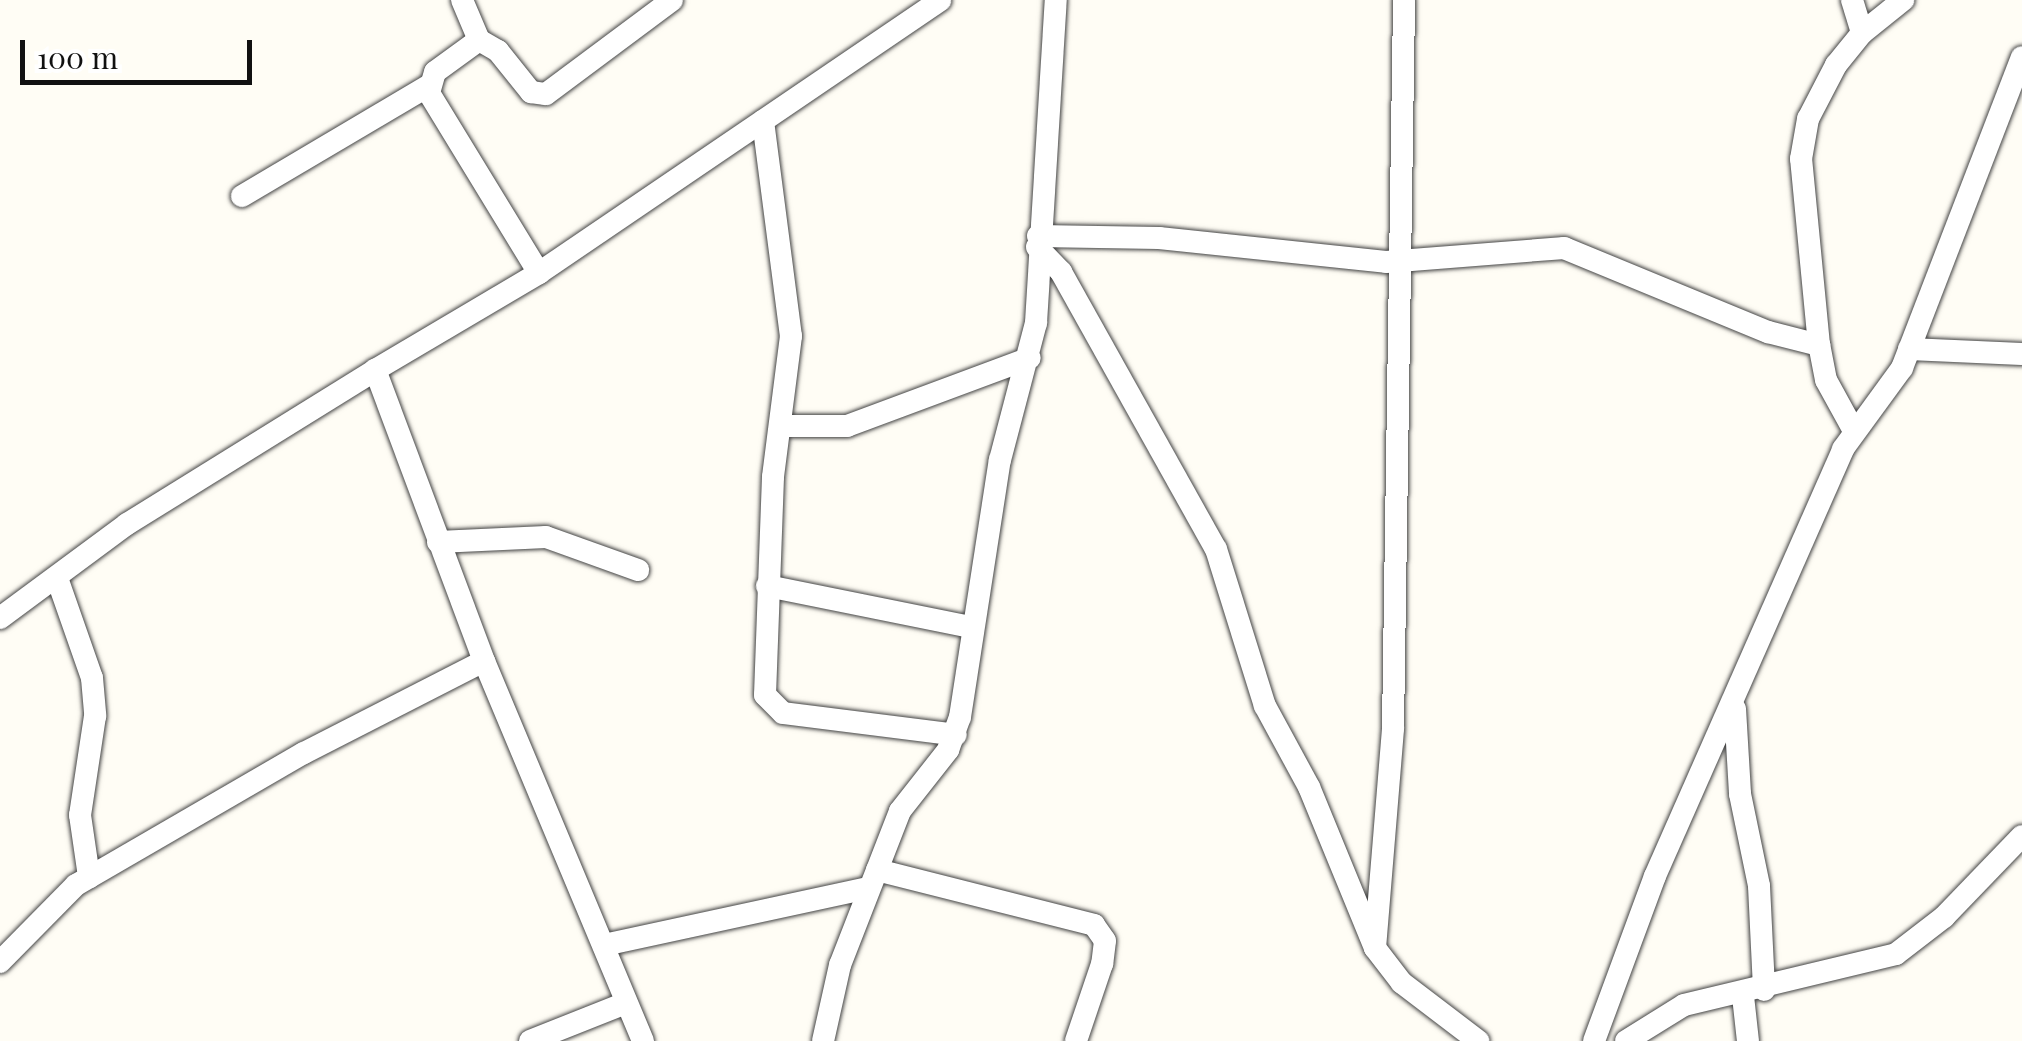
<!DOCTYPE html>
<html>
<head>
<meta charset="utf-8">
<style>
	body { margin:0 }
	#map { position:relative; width:2022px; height:1041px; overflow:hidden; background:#fffdf5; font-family:"Playfair Display",serif }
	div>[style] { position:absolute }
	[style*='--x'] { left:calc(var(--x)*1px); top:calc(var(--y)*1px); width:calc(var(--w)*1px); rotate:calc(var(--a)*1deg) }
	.roads { filter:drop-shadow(0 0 2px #444) drop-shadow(0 0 2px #444) }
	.minor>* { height:22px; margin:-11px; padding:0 11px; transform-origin:11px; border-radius:11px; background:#fff }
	span { translate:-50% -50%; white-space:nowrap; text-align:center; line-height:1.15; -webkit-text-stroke:10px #fff; paint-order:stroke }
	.scale { position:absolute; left:20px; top:40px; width:232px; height:45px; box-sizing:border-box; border:5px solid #111; border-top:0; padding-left:12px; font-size:30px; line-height:35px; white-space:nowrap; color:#111; -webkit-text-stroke:8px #fff; paint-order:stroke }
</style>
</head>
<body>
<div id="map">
	<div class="roads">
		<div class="minor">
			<i style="--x:462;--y:0;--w:43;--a:67"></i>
			<i style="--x:479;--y:40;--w:54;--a:144"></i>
			<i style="--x:435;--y:72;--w:22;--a:106"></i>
			<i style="--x:429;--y:93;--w:211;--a:58.6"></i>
			<i style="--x:1852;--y:0;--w:34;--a:73"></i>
			<i style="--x:479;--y:40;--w:22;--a:30"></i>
			<i style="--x:498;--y:51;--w:53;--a:51.2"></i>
			<i style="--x:531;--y:92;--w:15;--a:8"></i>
			<i style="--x:546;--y:94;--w:157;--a:-36.7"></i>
			<i style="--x:763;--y:121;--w:217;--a:82.6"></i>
			<i style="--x:791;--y:336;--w:142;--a:97.3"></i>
			<i style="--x:773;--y:477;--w:218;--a:92.1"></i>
			<i style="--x:765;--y:695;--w:25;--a:45"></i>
			<i style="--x:783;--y:713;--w:174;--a:7.2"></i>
			<i style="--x:242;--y:196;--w:216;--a:-30.6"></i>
			<i style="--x:1038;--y:236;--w:121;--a:0.9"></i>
			<i style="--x:1159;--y:238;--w:228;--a:6"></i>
			<i style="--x:1386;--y:262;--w:179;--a:-4.5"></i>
			<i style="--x:1564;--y:248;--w:221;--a:22.4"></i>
			<i style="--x:1768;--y:332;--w:53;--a:14.3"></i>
			<i style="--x:1037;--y:247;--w:35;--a:46"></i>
			<i style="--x:1061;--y:272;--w:317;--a:60.8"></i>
			<i style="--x:1216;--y:549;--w:164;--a:72.7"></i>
			<i style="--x:1265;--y:706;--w:92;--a:61.5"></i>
			<i style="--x:1309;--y:787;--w:174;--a:67.7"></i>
			<i style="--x:1375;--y:948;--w:44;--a:52.4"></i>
			<i style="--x:1402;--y:983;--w:96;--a:37.3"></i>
			<i style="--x:1909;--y:349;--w:113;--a:2.5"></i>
			<i style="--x:782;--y:426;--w:65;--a:0"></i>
			<i style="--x:847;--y:426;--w:195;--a:-20.4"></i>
			<i style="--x:1854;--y:431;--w:58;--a:-118.8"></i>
			<i style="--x:1826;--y:380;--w:36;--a:-101"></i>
			<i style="--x:1819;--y:345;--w:187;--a:-95.5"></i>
			<i style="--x:1801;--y:159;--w:41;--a:-80.1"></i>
			<i style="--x:1808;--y:119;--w:61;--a:-62.6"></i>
			<i style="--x:1836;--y:65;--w:41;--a:-50.9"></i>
			<i style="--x:1862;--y:33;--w:53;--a:-38.8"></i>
			<i style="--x:438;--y:542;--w:108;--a:-2.7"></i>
			<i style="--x:546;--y:537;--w:98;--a:19.7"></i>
			<i style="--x:57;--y:578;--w:106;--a:70.7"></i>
			<i style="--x:92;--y:678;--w:38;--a:85"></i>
			<i style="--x:95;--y:716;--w:100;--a:98.6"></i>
			<i style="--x:80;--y:815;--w:63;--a:81.7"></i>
			<i style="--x:767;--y:586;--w:208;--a:11.4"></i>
			<i style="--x:0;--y:618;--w:158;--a:-36.5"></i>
			<i style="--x:127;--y:524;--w:292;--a:-31.8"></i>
			<i style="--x:1735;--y:709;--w:85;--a:86.6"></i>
			<i style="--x:1740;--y:794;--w:94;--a:78.3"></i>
			<i style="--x:1759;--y:886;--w:104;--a:87.2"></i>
			<i style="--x:877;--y:870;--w:224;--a:14.2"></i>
			<i style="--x:1094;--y:925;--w:19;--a:55"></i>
			<i style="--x:1105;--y:941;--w:23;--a:97"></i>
			<i style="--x:1102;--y:964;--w:81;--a:108.7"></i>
			<i style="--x:604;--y:945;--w:270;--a:-12.2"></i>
			<i style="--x:1375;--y:948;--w:221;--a:-85.3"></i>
			<i style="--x:1393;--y:728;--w:728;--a:-89.13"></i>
			<i style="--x:0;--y:962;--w:108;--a:-45.4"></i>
			<i style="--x:76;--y:885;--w:263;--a:-30.1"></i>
			<i style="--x:304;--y:753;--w:202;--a:-27.1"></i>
			<i style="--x:1743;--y:996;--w:45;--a:83.7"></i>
			<i style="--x:530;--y:1041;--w:103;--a:-21.6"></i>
			<i style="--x:643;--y:1041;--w:412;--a:-112.7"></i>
			<i style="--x:484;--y:661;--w:311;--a:-110.5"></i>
			<i style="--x:375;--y:370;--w:191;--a:-30.6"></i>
			<i style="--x:539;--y:273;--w:485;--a:-34.2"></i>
			<i style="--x:823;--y:1041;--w:78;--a:-77.4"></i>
			<i style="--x:840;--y:965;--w:165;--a:-68.7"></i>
			<i style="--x:900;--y:811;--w:78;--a:-51.8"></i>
			<i style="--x:948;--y:750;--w:35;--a:-70"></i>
			<i style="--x:960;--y:717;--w:260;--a:-81.2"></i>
			<i style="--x:1000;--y:460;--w:142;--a:-75.3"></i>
			<i style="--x:1036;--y:323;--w:324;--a:-86.5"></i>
			<i style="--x:1594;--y:1041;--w:176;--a:-69.7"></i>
			<i style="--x:1655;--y:876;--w:467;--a:-66.2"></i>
			<i style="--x:1843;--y:449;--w:100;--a:-53.9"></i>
			<i style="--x:1902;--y:368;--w:333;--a:-68.9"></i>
			<i style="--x:1626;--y:1041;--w:68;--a:-31.8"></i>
			<i style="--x:1684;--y:1005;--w:218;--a:-13.5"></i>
			<i style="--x:1896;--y:954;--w:61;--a:-37.6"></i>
			<i style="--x:1944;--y:917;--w:112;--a:-46.1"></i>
		</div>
	</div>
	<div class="scale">100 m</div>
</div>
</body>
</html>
